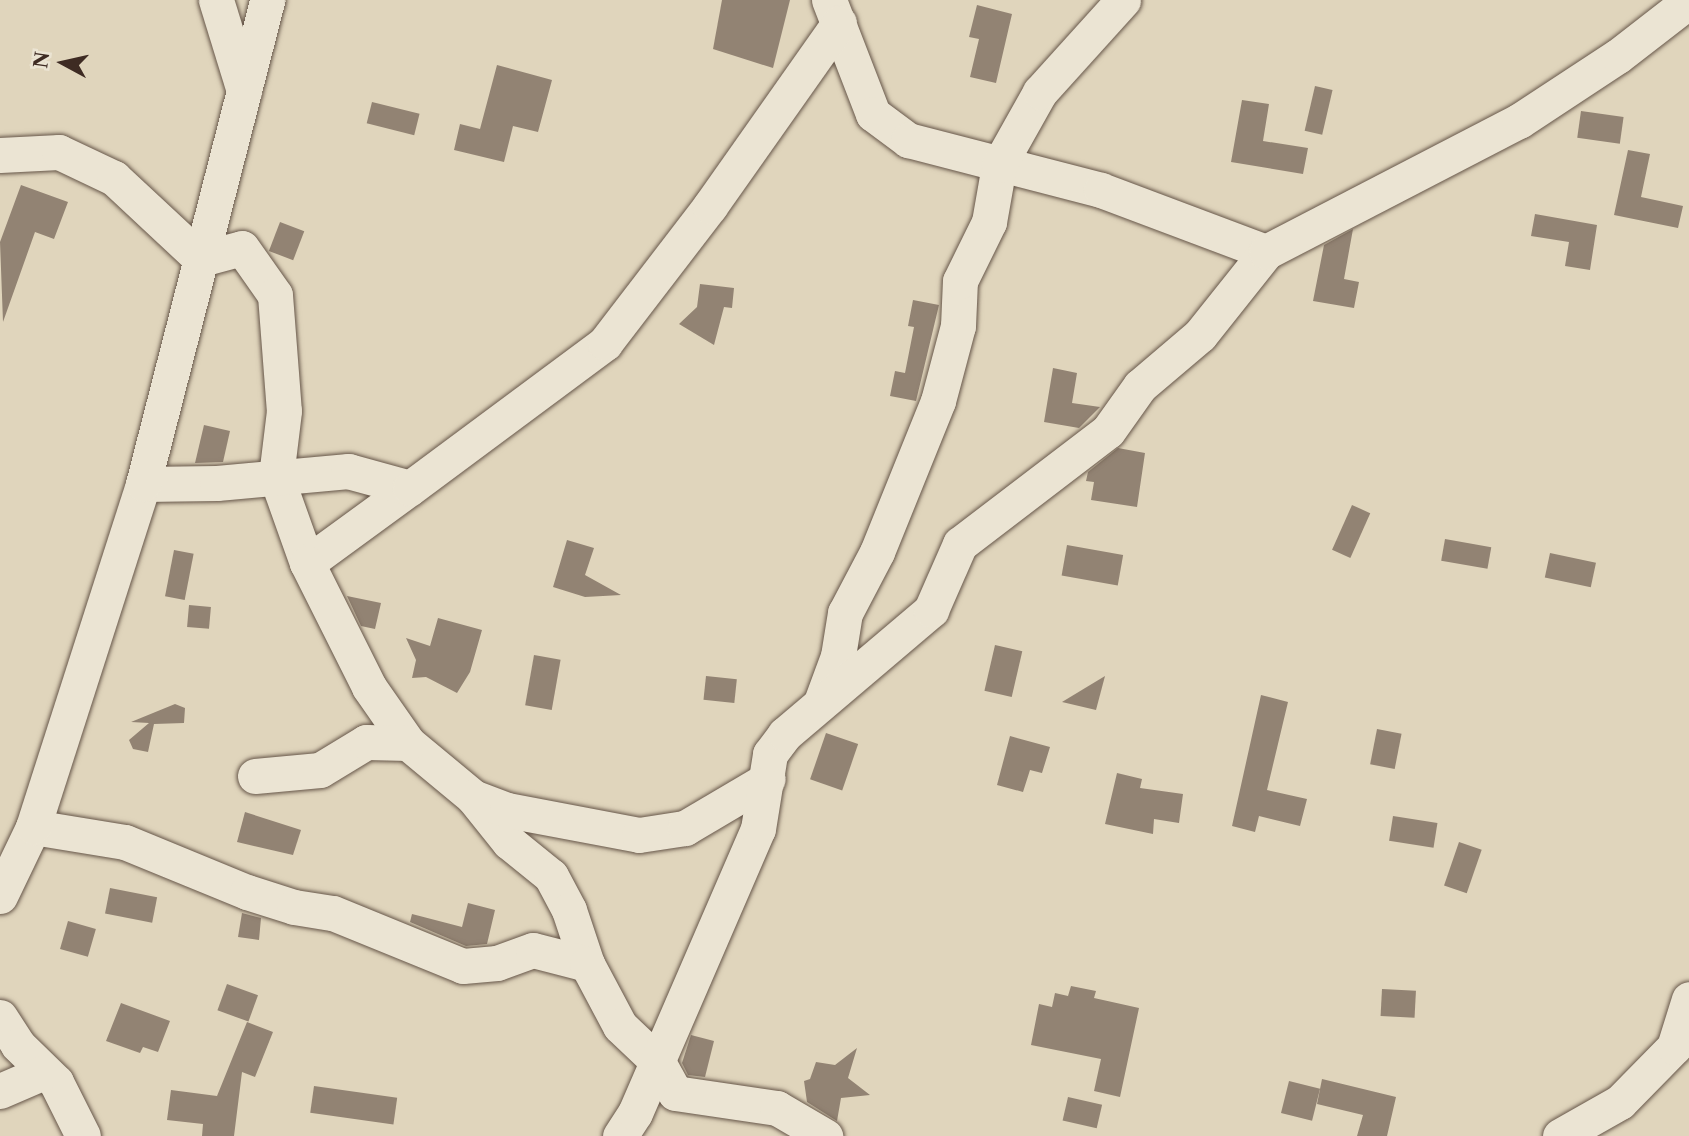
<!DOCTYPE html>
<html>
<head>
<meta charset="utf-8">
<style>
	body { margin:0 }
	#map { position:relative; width:1689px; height:1136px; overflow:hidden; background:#e0d5bc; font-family:"Libre Caslon Text",serif }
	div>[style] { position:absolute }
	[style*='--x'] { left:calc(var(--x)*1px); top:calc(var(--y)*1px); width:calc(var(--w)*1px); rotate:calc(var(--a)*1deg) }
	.building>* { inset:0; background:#928373; transform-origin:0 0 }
	.roads { filter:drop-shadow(0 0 2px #665649) drop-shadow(0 0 2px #665649) }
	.minor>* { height:35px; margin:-17.5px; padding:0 17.5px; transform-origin:17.5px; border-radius:17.5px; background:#ebe4d3 }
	span { translate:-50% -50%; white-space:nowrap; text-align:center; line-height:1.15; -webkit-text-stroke:6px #ebe4d3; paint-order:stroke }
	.north { position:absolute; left:28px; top:28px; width:70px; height:70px; -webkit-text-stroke:5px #ebe4d3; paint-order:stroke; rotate:278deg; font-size:19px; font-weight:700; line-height:28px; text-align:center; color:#3e2b23 }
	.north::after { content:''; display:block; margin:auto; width:24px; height:32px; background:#3e2b23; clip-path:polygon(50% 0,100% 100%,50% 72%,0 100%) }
</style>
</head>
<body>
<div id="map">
	<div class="building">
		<i style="clip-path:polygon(722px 0,790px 0,773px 68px,713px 49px)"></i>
		<i style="clip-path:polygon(977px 5px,1012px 14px,996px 83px,970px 77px,979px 39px,969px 37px)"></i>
		<i style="clip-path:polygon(497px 65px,552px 80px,538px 132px,513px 126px,504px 162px,454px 150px,460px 124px,480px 129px)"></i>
		<i style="left:1315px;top:86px;width:18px;height:46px;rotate:13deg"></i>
		<i style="clip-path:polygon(1242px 100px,1269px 104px,1263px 141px,1308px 148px,1303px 174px,1231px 162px)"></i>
		<i style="left:372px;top:102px;width:49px;height:22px;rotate:14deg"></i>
		<i style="left:1581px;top:111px;width:43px;height:27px;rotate:8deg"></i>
		<i style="clip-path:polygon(1628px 150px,1650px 154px,1641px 197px,1683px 206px,1678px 228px,1614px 215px)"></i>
		<i style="clip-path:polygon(21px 185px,68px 202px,54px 239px,35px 232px,3px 322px,0 242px)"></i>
		<i style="clip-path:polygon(1535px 214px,1597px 225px,1590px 270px,1565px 266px,1569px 242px,1531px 236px)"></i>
		<i style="left:280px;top:222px;width:26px;height:31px;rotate:21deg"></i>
		<i style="clip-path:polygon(1353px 229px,1344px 279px,1359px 282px,1354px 308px,1313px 301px,1324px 245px)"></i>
		<i style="clip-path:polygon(700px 284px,734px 288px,732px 308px,724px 307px,714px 345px,679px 324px,697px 307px)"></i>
		<i style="clip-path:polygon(913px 300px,939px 305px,916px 401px,890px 396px,895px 371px,905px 373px,914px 327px,908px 326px)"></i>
		<i style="clip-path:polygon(1053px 368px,1077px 373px,1072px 403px,1100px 407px,1079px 428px,1044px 422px)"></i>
		<i style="clip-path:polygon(204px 425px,230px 431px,223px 462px,195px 463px)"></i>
		<i style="clip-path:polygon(1118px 448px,1145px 453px,1137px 507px,1091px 500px,1094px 482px,1086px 481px,1088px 472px)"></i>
		<i style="left:1352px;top:505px;width:20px;height:49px;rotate:24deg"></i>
		<i style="left:1445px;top:539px;width:47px;height:22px;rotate:10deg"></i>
		<i style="clip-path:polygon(567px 540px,594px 548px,585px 575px,621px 595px,585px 597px,553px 587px)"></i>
		<i style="left:1067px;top:545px;width:57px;height:31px;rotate:10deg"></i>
		<i style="left:174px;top:550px;width:20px;height:47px;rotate:11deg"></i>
		<i style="left:1550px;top:553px;width:47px;height:25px;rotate:12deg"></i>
		<i style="clip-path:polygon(347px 596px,381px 603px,375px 629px,361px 626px)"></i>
		<i style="left:189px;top:605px;width:22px;height:22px;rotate:5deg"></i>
		<i style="clip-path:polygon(438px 618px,482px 630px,470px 672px,457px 693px,426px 677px,412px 678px,416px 660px,406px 638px,430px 646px)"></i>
		<i style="left:995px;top:645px;width:28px;height:47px;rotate:13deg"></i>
		<i style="left:534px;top:655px;width:27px;height:51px;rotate:10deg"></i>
		<i style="left:706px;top:676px;width:31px;height:24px;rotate:6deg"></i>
		<i style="clip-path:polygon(1105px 676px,1096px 710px,1062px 702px)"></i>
		<i style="clip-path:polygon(1261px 695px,1288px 702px,1267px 790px,1307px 799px,1300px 826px,1259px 816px,1255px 832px,1232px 826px)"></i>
		<i style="clip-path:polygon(175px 704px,185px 708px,184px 723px,154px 724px,148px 752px,133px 749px,129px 740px,149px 723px,131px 722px)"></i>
		<i style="left:1377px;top:729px;width:25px;height:36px;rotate:11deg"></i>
		<i style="left:826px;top:733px;width:34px;height:49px;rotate:19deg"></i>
		<i style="clip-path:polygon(1010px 736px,1050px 747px,1042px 773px,1030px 770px,1023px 792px,997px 785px)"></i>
		<i style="clip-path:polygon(1117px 773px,1142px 779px,1140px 788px,1183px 794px,1179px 823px,1154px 819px,1153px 834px,1105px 824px)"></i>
		<i style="clip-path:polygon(245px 812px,301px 830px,293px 855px,237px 842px)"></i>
		<i style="left:1393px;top:816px;width:45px;height:25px;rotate:9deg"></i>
		<i style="left:1459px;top:842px;width:24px;height:46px;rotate:19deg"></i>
		<i style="left:110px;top:888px;width:48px;height:26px;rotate:11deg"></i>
		<i style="clip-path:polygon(468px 903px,495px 910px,487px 944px,466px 946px,410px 922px,412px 914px,462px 927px)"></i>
		<i style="clip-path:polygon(242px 913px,261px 918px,259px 940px,238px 937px)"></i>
		<i style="left:68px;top:921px;width:29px;height:29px;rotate:16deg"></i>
		<i style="left:227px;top:984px;width:33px;height:28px;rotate:20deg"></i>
		<i style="clip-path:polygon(1071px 986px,1096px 991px,1094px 998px,1139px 1008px,1120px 1097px,1094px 1091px,1101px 1059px,1031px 1045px,1039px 1004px,1052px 1007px,1055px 993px,1068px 996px)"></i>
		<i style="left:1382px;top:989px;width:34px;height:27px;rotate:3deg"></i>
		<i style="clip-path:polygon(121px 1003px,170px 1021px,158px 1052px,143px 1047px,140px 1053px,106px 1041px)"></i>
		<i style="clip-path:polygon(247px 1022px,273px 1032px,255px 1077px,242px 1072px,234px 1136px,202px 1136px,203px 1124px,167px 1120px,171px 1090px,217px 1096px)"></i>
		<i style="clip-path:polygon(691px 1035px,714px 1041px,705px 1077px,688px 1075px,682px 1063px)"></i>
		<i style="clip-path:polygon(857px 1048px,848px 1078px,870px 1095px,841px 1098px,837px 1121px,807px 1102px,804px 1081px,810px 1079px,816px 1062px,835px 1065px)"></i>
		<i style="clip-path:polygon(1322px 1079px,1396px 1097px,1387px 1136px,1357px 1136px,1363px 1115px,1317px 1104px)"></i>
		<i style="left:1289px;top:1081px;width:32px;height:33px;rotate:14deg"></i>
		<i style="left:314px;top:1086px;width:84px;height:27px;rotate:8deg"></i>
		<i style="left:1068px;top:1097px;width:35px;height:24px;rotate:13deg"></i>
	</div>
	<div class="roads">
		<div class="minor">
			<i style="--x:216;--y:0;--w:95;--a:72.9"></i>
			<i style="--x:829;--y:0;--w:122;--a:68.9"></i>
			<i style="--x:873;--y:114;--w:44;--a:36.6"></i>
			<i style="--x:908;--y:140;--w:199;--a:14.5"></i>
			<i style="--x:1101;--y:190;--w:176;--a:20.6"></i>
			<i style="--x:0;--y:155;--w:59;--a:-2.9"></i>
			<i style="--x:59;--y:152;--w:61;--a:25.3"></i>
			<i style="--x:114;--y:178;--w:119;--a:43"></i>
			<i style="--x:201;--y:259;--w:42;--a:-15"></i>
			<i style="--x:242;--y:248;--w:57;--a:54.9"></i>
			<i style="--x:275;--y:295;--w:116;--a:85.6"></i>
			<i style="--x:284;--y:411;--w:65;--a:97"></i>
			<i style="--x:276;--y:476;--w:92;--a:70.4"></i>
			<i style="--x:307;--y:563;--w:127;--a:-36.1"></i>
			<i style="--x:143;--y:484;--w:74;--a:-0.8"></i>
			<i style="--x:217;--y:483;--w:132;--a:-5.2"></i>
			<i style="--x:348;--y:471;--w:64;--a:15.3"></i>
			<i style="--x:410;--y:488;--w:243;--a:-36.6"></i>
			<i style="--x:605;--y:343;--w:173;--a:-52.5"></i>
			<i style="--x:710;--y:206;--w:224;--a:-54.8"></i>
			<i style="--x:307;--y:563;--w:139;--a:63.4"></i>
			<i style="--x:369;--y:687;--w:68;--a:55.1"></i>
			<i style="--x:408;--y:743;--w:85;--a:39.7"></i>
			<i style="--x:473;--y:797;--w:58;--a:51.3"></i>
			<i style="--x:509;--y:842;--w:54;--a:39"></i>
			<i style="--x:551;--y:876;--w:38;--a:62"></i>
			<i style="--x:569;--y:910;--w:57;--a:71.6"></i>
			<i style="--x:821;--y:702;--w:49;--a:-69.7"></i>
			<i style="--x:838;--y:656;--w:44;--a:-80.8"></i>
			<i style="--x:845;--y:613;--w:69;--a:-62.3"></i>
			<i style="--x:877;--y:552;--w:163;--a:-68"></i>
			<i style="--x:938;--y:401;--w:78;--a:-75.1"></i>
			<i style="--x:958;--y:326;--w:45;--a:-87.5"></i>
			<i style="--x:960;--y:281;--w:66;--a:-63.8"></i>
			<i style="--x:989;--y:222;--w:58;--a:-80"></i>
			<i style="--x:999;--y:165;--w:84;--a:-60.7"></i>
			<i style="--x:1040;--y:92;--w:124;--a:-47.9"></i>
			<i style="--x:255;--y:776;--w:65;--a:-5.3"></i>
			<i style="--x:320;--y:770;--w:54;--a:-31.3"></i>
			<i style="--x:366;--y:742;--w:42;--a:1.4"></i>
			<i style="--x:473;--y:797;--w:36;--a:21"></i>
			<i style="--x:507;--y:810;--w:134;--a:10.7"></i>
			<i style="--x:639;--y:835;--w:47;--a:-8.7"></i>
			<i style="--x:685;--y:828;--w:96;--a:-30.6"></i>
			<i style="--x:33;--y:827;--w:93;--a:9.3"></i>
			<i style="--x:125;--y:842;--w:132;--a:22.3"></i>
			<i style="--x:247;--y:892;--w:49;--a:17.7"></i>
			<i style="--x:294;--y:907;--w:39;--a:9"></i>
			<i style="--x:333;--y:913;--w:140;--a:22.2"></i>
			<i style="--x:463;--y:966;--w:34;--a:-5"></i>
			<i style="--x:497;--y:963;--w:38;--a:-20"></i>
			<i style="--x:533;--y:950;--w:56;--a:14.5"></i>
			<i style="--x:587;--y:964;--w:70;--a:62"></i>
			<i style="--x:620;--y:1026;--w:52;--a:43.5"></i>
			<i style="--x:658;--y:1062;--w:35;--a:61"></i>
			<i style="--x:675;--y:1093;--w:103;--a:8.4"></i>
			<i style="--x:777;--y:1108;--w:56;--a:30.3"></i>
			<i style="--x:0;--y:896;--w:76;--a:-64.4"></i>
			<i style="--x:33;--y:827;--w:360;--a:-72.2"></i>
			<i style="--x:143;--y:484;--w:500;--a:-75.6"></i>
			<i style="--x:0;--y:1017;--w:33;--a:57"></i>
			<i style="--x:18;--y:1045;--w:53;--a:44.2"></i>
			<i style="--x:56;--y:1082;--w:60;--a:63.4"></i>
			<i style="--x:0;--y:1091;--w:48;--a:-23.4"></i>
			<i style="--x:620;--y:1136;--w:27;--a:-57"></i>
			<i style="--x:635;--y:1113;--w:309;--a:-66.6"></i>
			<i style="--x:758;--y:829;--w:76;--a:-80.9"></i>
			<i style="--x:770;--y:754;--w:25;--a:-53"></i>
			<i style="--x:785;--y:734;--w:192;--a:-40.3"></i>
			<i style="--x:931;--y:610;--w:72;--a:-66.3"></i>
			<i style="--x:960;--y:544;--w:186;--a:-37.4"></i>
			<i style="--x:1108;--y:431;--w:55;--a:-54.6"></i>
			<i style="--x:1140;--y:386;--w:79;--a:-40.4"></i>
			<i style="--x:1200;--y:335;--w:106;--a:-51.5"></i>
			<i style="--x:1266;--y:252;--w:285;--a:-27.4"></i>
			<i style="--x:1519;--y:121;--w:118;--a:-33.3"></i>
			<i style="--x:1618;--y:56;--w:90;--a:-37.8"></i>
			<i style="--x:1560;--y:1136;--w:69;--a:-29.5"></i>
			<i style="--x:1620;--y:1102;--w:77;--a:-45.5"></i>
			<i style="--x:1674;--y:1047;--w:50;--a:-72.6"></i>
		</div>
	</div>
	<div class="north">N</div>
</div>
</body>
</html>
